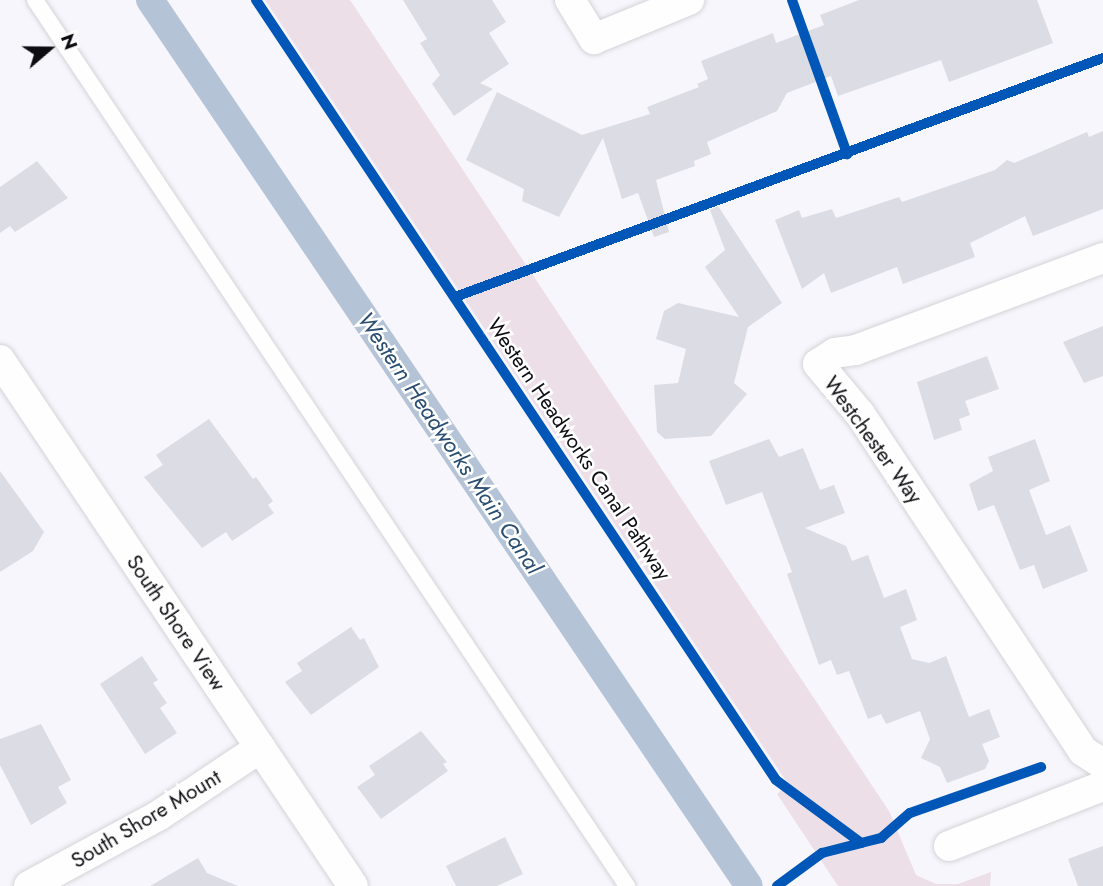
<!DOCTYPE html>
<html>
<head>
<meta charset="utf-8">
<style>
	body { margin:0 }
	#map { position:relative; width:1103px; height:886px; overflow:hidden; background:#f7f6fc; font-family:Jost,sans-serif }
	div>[style] { position:absolute }
	[style*='--x'] { left:calc(var(--x)*1px); top:calc(var(--y)*1px); width:calc(var(--w)*1px); rotate:calc(var(--a)*1deg) }
	.green>* { inset:0; background:#eddfe8 }
	.canal>* { height:28px; margin:-14px; padding:0 14px; transform-origin:14px; border-radius:14px; background:#b4c4d6 }
	.building>* { inset:0; background:#dcdce4 }
	.roads { filter:drop-shadow(0 0 2px #d4d3d8) drop-shadow(0 0 2px #d4d3d8) }
	.service>* { height:16px; margin:-8px; padding:0 8px; transform-origin:8px; border-radius:8px; background:#fefeff }
	.minor>* { height:30px; margin:-15px; padding:0 15px; transform-origin:15px; border-radius:15px; background:#fefeff }
	.cycleway>* { height:10px; margin:-5px; padding:0 5px; transform-origin:5px; border-radius:5px; background:#0057b8 }
	span { translate:-50% -50%; white-space:nowrap; text-align:center; line-height:1.15; -webkit-text-stroke:5px #fff; paint-order:stroke }
	.street-label { font-size:21px; color:#0e0d11 }
	.water-label { font-size:23px; color:#2a4e72; font-style:italic }
	.north { position:absolute; left:14px; top:14px; width:70px; height:70px; -webkit-text-stroke:5px #fff; paint-order:stroke; rotate:70deg; font-size:19px; font-weight:700; line-height:28px; text-align:center; color:#0e0d11 }
	.north::after { content:''; display:block; margin:auto; width:24px; height:32px; background:#0e0d11; clip-path:polygon(50% 0,100% 100%,50% 72%,0 100%) }
</style>
</head>
<body>
<div id="map">
	<div class="green">
		<i style="clip-path:polygon(265px 0,350px 0,889px 811px,916px 875px,936px 884px,958px 884px,991px 872px,990px 886px,838px 886px,777px 794px,788px 784px)"></i>
	</div>
	<div class="canal">
		<i style="--x:150;--y:0;--w:1069;--a:55.94"></i>
	</div>
	<div class="building">
		<i style="clip-path:polygon(403px 0,492px 0,506px 22px,489px 33px,509px 64px,480px 83px,493px 89px,454px 116px,432px 84px,440px 75px,420px 43px,427px 39px)"></i>
		<i style="clip-path:polygon(859px 0,1037px 0,1053px 43px,949px 82px,941px 60px,838px 96px,831px 76px,787px 93px,777px 111px,707px 142px,711px 154px,694px 161px,695px 166px,656px 180px,669px 232px,654px 237px,638px 193px,622px 199px,603px 138px,559px 217px,522px 201px,524px 189px,466px 160px,497px 92px,582px 135px,650px 114px,647px 107px,699px 87px,697px 84px,708px 79px,701px 61px,773px 33px,776px 43px,824px 25px,820px 15px)"></i>
		<i style="clip-path:polygon(1103px 131px,1103px 209px,1033px 236px,1025px 216px,970px 243px,975px 257px,903px 284px,897px 267px,831px 293px,824px 273px,802px 289px,775px 220px,799px 210px,802px 218px,832px 209px,836px 218px,899px 197px,902px 202px,995px 170px,1007px 160px,1014px 163px,1087px 132px,1089px 137px)"></i>
		<i style="clip-path:polygon(37px 161px,68px 198px,15px 232px,10px 226px,0 233px,0 187px)"></i>
		<i style="clip-path:polygon(718px 206px,782px 303px,748px 327px,734px 383px,747px 394px,711px 436px,665px 439px,657px 432px,654px 385px,678px 383px,686px 349px,656px 339px,664px 311px,678px 303px,739px 317px,705px 267px,725px 250px,710px 210px)"></i>
		<i style="clip-path:polygon(1103px 326px,1103px 376px,1084px 383px,1063px 342px)"></i>
		<i style="clip-path:polygon(987px 356px,999px 389px,965px 401px,970px 415px,959px 419px,962px 430px,934px 440px,917px 382px)"></i>
		<i style="clip-path:polygon(209px 419px,253px 479px,256px 477px,273px 501px,268px 505px,274px 513px,232px 541px,226px 532px,202px 548px,144px 477px,163px 465px,156px 455px)"></i>
		<i style="clip-path:polygon(769px 439px,779px 457px,803px 448px,820px 490px,834px 485px,845px 513px,805px 528px,846px 546px,852px 561px,868px 555px,884px 598px,906px 589px,917px 620px,900px 627px,912px 659px,929px 663px,946px 656px,969px 717px,989px 709px,1000px 737px,982px 744px,989px 761px,985px 769px,947px 783px,940px 767px,921px 758px,930px 739px,920px 711px,886px 724px,881px 714px,868px 719px,849px 671px,837px 675px,831px 660px,819px 665px,787px 574px,792px 572px,762px 492px,726px 505px,709px 461px)"></i>
		<i style="clip-path:polygon(1035px 439px,1050px 481px,1029px 490px,1046px 535px,1070px 525px,1088px 571px,1043px 589px,1034px 565px,1020px 570px,994px 505px,978px 511px,969px 484px,993px 471px,988px 457px)"></i>
		<i style="clip-path:polygon(0 471px,44px 532px,33px 551px,0 572px)"></i>
		<i style="clip-path:polygon(351px 627px,360px 640px,364px 638px,379px 667px,311px 715px,285px 682px,302px 671px,297px 663px)"></i>
		<i style="clip-path:polygon(142px 656px,158px 680px,153px 683px,167px 703px,160px 708px,177px 733px,145px 754px,100px 684px)"></i>
		<i style="clip-path:polygon(41px 724px,71px 780px,58px 787px,67px 803px,31px 825px,0 765px,0 739px)"></i>
		<i style="clip-path:polygon(421px 731px,447px 762px,443px 764px,448px 771px,381px 819px,357px 787px,375px 775px,369px 766px)"></i>
		<i style="clip-path:polygon(505px 837px,523px 874px,497px 886px,456px 886px,446px 866px)"></i>
		<i style="clip-path:polygon(1103px 846px,1103px 886px,1078px 886px,1068px 859px)"></i>
		<i style="clip-path:polygon(198px 858px,207px 873px,238px 886px,150px 886px)"></i>
	</div>
	<div class="roads">
		<div class="service">
			<i style="--x:35;--y:0;--w:1066;--a:56.25"></i>
		</div>
		<div class="minor">
			<i style="--x:570;--y:0;--w:46;--a:58.4"></i>
			<i style="--x:594;--y:39;--w:103;--a:-22.3"></i>
			<i style="--x:1103;--y:258;--w:264;--a:159.6"></i>
			<i style="--x:856;--y:350;--w:21;--a:172"></i>
			<i style="--x:835;--y:353;--w:20;--a:147"></i>
			<i style="--x:818;--y:364;--w:65;--a:50"></i>
			<i style="--x:860;--y:414;--w:404;--a:56.5"></i>
			<i style="--x:1083;--y:751;--w:24;--a:33"></i>
			<i style="--x:0;--y:360;--w:633;--a:56.13"></i>
			<i style="--x:949;--y:846;--w:165;--a:-21.3"></i>
			<i style="--x:29;--y:886;--w:147;--a:-28.5"></i>
			<i style="--x:158;--y:816;--w:123;--a:-33.7"></i>
		</div>
	</div>
	<div class="cycleway">
		<i style="--x:256;--y:0;--w:937;--a:56.31"></i>
		<i style="--x:776;--y:780;--w:106;--a:36.5"></i>
		<i style="--x:861;--y:843;--w:21;--a:-14"></i>
		<i style="--x:881;--y:838;--w:38;--a:-41"></i>
		<i style="--x:910;--y:813;--w:139;--a:-19.3"></i>
		<i style="--x:792;--y:0;--w:164;--a:70.3"></i>
		<i style="--x:455;--y:297;--w:691;--a:-20.25"></i>
		<i style="--x:777;--y:886;--w:56;--a:-36.3"></i>
		<i style="--x:822;--y:853;--w:40;--a:-14.4"></i>
	</div>
	<div class="street-label">
		<span style="left:873px;top:440px;rotate:54deg">Westchester Way</span>
		<span style="left:579px;top:449px;rotate:56deg">Western Headworks Canal Pathway</span>
		<span style="left:176px;top:623px;rotate:56deg">South Shore View</span>
		<span style="left:146px;top:819px;rotate:-31deg">South Shore Mount</span>
	</div>
	<div class="water-label">
		<span style="left:450px;top:443px;rotate:56deg">Western Headworks Main Canal</span>
	</div>
	<div class="north">N</div>
</div>
</body>
</html>
